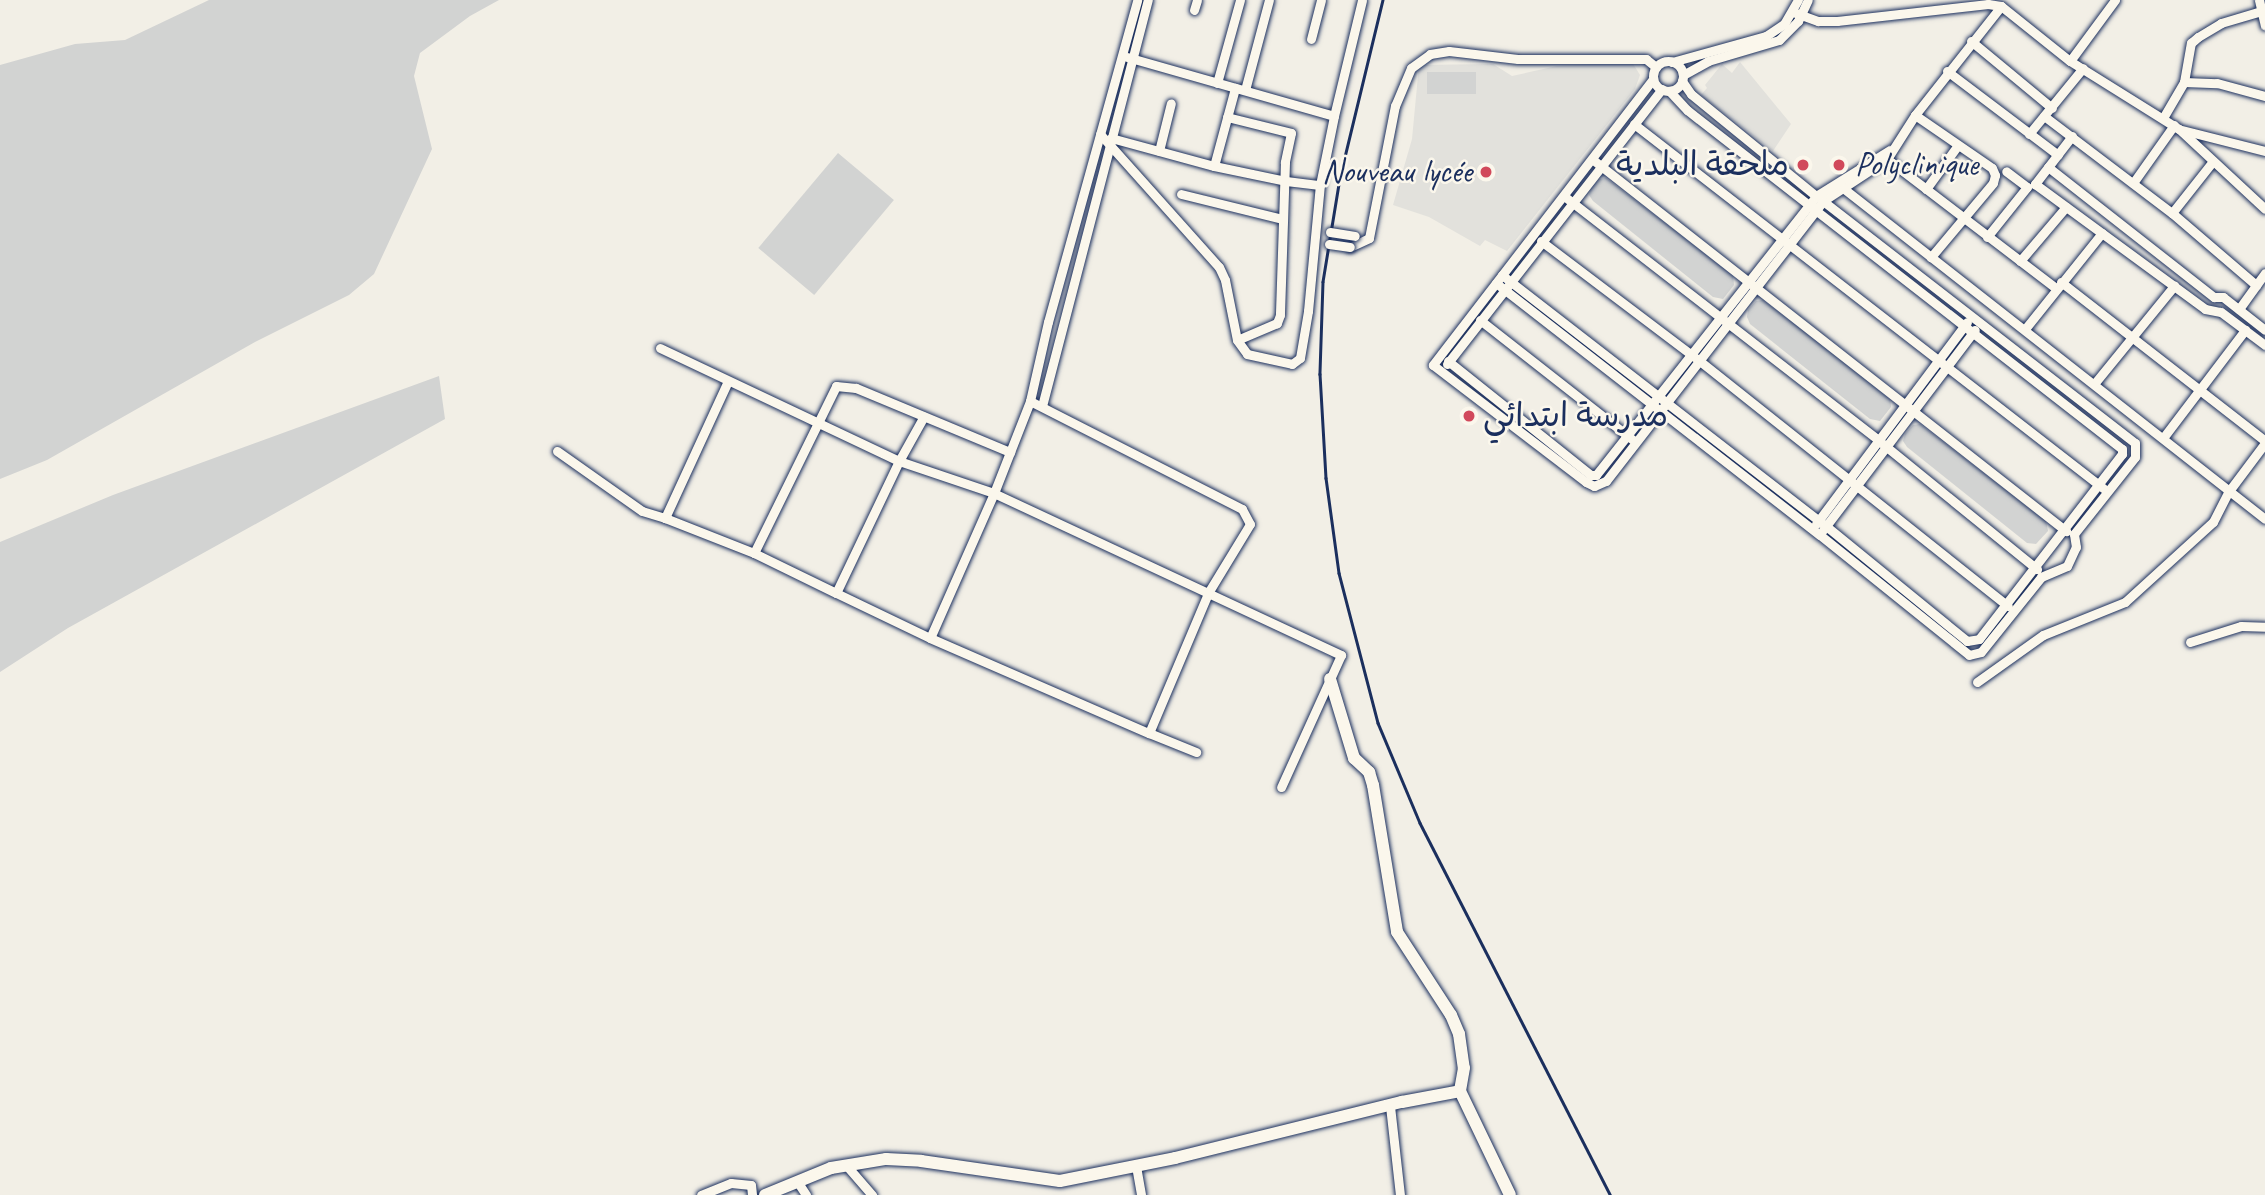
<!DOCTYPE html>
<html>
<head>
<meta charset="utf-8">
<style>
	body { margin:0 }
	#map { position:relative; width:2265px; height:1195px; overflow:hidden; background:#f2efe6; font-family:Caveat,"Playpen Sans Arabic",sans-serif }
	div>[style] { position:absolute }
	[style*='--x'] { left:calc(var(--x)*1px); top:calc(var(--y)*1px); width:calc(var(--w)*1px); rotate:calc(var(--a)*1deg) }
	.built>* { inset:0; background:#e2e1dc }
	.green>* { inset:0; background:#d2d3d2; transform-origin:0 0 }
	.roads { filter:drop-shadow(0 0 2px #1b2f5e) drop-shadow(0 0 2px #1b2f5e) }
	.street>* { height:9px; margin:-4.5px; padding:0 4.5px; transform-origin:4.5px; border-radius:4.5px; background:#fbf7ec }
	.street>.ring { margin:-4.5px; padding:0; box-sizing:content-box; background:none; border:9px solid #fbf7ec; border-radius:50% }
	.secondary>* { height:12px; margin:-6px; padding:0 6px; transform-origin:6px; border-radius:6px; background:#fbf7ec }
	.rail>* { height:2.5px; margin:-1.25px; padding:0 1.25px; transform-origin:1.25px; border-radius:1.25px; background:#1b2f5e }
	.bridges { filter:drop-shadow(0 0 2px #1b2f5e) drop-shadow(0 0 2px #1b2f5e) }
	.street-bridge>* { height:9px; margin:-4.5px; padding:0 4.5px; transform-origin:4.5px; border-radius:4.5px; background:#fbf7ec }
	.dots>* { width:19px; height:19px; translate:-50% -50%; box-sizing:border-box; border:4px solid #fbf7ec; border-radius:50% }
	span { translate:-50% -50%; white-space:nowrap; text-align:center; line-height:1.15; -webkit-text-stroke:5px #fbf7ec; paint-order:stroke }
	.poi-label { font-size:33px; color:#1b2f5e }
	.right { translate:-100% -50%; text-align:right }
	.left { translate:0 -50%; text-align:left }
</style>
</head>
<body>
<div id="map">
	<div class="built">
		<i style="clip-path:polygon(1632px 62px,1640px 75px,1635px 89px,1507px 251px,1485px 240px,1480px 246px,1429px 217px,1393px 205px,1412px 139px,1419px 65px,1493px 64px,1512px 76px,1557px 66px)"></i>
		<i style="clip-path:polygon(1740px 62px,1791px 124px,1773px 151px,1701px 95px,1707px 88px,1705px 85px,1722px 64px,1732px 73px)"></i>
	</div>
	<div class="green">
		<i style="clip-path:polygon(209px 0,499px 0,470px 16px,420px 53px,414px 76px,432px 149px,374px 274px,349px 295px,255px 342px,47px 460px,0 479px,0 65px,75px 44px,125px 40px)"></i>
		<i style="left:1427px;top:72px;width:49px;height:22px"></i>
		<i style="left:838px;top:153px;width:73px;height:124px;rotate:40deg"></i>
		<i style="clip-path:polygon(1606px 178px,1733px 275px,1734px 285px,1723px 299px,1713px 297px,1593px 201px,1589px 195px,1591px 188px,1599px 179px)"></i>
		<i style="clip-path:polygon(1763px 300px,1890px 397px,1891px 407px,1880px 421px,1870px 419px,1750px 324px,1747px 317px,1748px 310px,1756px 301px)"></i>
		<i style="clip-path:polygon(439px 376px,445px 419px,68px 628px,0 672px,0 542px,113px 495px)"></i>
		<i style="clip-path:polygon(1920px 424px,2046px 521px,2048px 531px,2036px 544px,2027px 543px,1907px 447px,1903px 441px,1905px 434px,1913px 425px)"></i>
	</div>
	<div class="roads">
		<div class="street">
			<i style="--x:2259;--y:0;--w:26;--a:77"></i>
			<i style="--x:1194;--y:10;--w:10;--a:-73"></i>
			<i style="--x:1793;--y:12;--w:27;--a:20"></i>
			<i style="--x:1818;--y:21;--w:19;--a:0"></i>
			<i style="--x:1837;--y:21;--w:152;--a:-6.4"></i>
			<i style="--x:1988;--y:4;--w:13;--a:9"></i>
			<i style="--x:2001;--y:6;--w:88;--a:38.6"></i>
			<i style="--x:2070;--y:61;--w:128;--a:32"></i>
			<i style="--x:2179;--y:129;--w:117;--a:42.9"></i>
			<i style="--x:1311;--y:39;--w:40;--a:-75.6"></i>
			<i style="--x:1971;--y:41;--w:105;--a:39.6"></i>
			<i style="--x:1127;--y:57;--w:215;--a:15.9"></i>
			<i style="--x:1334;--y:116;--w:119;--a:-76.4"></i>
			<i style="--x:2070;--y:61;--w:76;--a:-53.6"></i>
			<i class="ring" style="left:1653px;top:61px;width:21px;height:21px"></i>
			<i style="--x:1672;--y:62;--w:98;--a:-15.5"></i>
			<i style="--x:1766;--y:36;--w:22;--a:-34"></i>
			<i style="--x:1784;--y:24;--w:28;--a:-60"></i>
			<i style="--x:1947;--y:71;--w:139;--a:37.1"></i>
			<i style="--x:1683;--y:75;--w:29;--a:-29"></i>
			<i style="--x:1708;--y:61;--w:74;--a:-16.5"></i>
			<i style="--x:1779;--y:40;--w:27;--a:-45"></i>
			<i style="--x:1798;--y:21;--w:23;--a:-65"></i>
			<i style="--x:1653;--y:79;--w:361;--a:127.6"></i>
			<i style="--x:1433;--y:365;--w:193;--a:37.4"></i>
			<i style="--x:1586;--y:482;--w:9;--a:27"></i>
			<i style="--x:1594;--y:486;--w:13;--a:-23"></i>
			<i style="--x:1606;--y:481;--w:354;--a:-52.2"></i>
			<i style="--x:1823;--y:201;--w:77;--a:-33.3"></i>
			<i style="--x:1887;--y:159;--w:52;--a:-57.5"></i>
			<i style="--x:1915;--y:115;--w:93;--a:34.5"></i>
			<i style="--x:1992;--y:168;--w:8;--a:67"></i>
			<i style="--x:1995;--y:175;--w:8;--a:104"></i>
			<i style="--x:1993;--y:183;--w:97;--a:130"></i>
			<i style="--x:2184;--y:82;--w:33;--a:2"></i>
			<i style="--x:2217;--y:83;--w:50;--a:15.2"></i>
			<i style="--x:1217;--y:83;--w:86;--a:-74.5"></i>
			<i style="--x:1245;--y:90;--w:93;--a:-75.1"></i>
			<i style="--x:1915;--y:115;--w:139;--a:-51.7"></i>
			<i style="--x:2044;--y:116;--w:161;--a:37.2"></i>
			<i style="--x:2172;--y:213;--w:111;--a:40.6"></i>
			<i style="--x:1227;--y:117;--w:66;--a:14"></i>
			<i style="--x:1291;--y:133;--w:30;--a:102"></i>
			<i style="--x:1285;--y:162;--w:153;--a:91.9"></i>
			<i style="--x:1280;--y:315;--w:9;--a:111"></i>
			<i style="--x:1277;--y:323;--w:43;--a:157"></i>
			<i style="--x:2163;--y:118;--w:42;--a:-59.7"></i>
			<i style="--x:2184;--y:82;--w:40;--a:-80"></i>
			<i style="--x:2191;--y:43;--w:9;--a:-41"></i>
			<i style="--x:2198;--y:37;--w:27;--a:-31"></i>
			<i style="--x:2221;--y:23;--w:46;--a:-16.5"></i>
			<i style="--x:1634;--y:124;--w:594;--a:37.82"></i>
			<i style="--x:2182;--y:130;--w:86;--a:14.2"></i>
			<i style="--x:1100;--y:134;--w:178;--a:48.2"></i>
			<i style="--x:1219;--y:267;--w:14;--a:65"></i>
			<i style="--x:1225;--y:280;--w:61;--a:78.7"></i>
			<i style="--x:1237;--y:340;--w:17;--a:54"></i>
			<i style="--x:1247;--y:354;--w:46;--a:12.5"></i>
			<i style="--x:1292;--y:364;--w:10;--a:-37"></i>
			<i style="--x:1300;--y:358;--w:48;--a:-80.3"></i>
			<i style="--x:1308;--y:311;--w:127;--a:-84.6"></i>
			<i style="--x:2029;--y:134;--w:85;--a:-50.7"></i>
			<i style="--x:2072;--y:136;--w:61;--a:127.6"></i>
			<i style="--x:2035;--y:184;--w:211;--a:36.3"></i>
			<i style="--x:2205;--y:309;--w:16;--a:11"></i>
			<i style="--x:2221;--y:312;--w:55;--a:36.9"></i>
			<i style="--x:1111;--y:138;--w:107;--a:15.2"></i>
			<i style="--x:1214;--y:166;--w:74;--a:11.8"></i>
			<i style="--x:1286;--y:181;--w:34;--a:7"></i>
			<i style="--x:1320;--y:185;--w:70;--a:-78.5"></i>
			<i style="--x:1159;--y:151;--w:49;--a:-76"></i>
			<i style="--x:1592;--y:159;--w:603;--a:38.13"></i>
			<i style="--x:1887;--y:159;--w:213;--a:37.4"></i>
			<i style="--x:1214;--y:166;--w:81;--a:-74.9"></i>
			<i style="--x:2048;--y:167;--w:211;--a:38.1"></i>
			<i style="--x:2214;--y:297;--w:9;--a:0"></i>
			<i style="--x:2223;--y:297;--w:53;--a:38.2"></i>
			<i style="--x:2133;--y:183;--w:71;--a:-54.7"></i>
			<i style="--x:1843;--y:188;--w:536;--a:38.11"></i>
			<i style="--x:1926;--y:189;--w:54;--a:-54"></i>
			<i style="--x:1181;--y:194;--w:105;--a:13.8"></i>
			<i style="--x:1564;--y:196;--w:398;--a:37.8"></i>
			<i style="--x:1878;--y:440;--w:205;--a:39.1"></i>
			<i style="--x:2172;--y:213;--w:66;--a:-51.7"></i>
			<i style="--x:1987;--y:237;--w:64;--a:-51.3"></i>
			<i style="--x:2027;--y:187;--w:26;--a:-143"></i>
			<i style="--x:1541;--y:241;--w:201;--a:37.1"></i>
			<i style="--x:1701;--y:362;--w:392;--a:38.5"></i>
			<i style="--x:1350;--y:247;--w:21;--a:-25"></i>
			<i style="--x:1369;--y:238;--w:135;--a:-78.9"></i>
			<i style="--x:1395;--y:106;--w:41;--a:-67.2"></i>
			<i style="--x:1411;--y:68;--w:24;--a:-36"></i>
			<i style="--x:1430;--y:54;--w:19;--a:-9"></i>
			<i style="--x:1449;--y:51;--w:69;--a:6.6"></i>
			<i style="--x:1518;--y:59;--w:128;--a:0"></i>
			<i style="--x:1646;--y:59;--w:13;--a:39"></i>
			<i style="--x:2020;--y:261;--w:71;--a:-49.6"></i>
			<i style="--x:1502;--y:275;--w:410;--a:37.8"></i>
			<i style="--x:1826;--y:526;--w:182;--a:39.2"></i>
			<i style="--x:1967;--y:641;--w:12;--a:-9"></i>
			<i style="--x:1979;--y:639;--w:234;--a:-52.3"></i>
			<i style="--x:2122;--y:454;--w:5;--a:-90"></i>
			<i style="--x:2122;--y:449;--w:551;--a:-142.07"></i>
			<i style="--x:1687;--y:110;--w:26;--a:-133"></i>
			<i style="--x:2061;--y:282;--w:259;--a:37.9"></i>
			<i style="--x:1496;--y:283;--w:410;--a:37.9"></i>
			<i style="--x:1820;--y:535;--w:191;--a:38.8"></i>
			<i style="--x:1969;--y:655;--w:12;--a:-14"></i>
			<i style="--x:1981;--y:652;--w:96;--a:-51.3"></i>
			<i style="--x:2041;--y:577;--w:28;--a:-23"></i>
			<i style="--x:2067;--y:566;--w:21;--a:-65"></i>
			<i style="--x:2076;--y:547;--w:13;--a:-99"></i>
			<i style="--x:2074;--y:534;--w:98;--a:-51.6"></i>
			<i style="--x:2135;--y:457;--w:14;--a:-90"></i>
			<i style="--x:2135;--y:443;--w:403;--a:-142.2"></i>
			<i style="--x:1816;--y:196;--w:161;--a:-140.8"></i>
			<i style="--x:1691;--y:94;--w:16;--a:-125"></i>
			<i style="--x:2239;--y:309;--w:44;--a:-54.2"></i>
			<i style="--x:1480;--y:320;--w:194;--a:38.1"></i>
			<i style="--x:2025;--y:329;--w:123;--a:-51.3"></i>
			<i style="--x:660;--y:348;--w:264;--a:25.3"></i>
			<i style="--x:899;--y:461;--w:51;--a:-60.9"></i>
			<i style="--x:1448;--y:361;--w:183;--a:38.6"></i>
			<i style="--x:1591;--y:475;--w:5;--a:0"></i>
			<i style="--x:1596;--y:475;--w:355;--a:-51.7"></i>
			<i style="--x:1816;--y:196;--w:87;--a:-31.9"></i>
			<i style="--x:1447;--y:364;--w:349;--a:-52"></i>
			<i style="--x:728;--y:381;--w:151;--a:114.7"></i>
			<i style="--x:665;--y:518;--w:96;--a:21.5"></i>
			<i style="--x:754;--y:553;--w:91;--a:26"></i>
			<i style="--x:2094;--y:384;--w:127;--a:-50.8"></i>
			<i style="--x:1030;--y:401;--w:238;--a:27"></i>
			<i style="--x:1242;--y:509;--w:17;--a:62"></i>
			<i style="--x:1250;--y:524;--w:81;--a:121.3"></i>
			<i style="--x:1208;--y:593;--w:236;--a:-155"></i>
			<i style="--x:994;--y:493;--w:99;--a:-68.6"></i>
			<i style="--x:1030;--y:401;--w:81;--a:-77.2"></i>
			<i style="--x:1048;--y:322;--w:334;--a:-74.5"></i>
			<i style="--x:1042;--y:406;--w:420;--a:-75.4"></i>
			<i style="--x:2163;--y:438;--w:136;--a:-52.8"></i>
			<i style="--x:557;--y:451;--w:104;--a:35.2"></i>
			<i style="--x:642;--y:511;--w:24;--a:17"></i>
			<i style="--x:899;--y:461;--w:100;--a:18.6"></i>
			<i style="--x:994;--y:493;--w:158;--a:113.8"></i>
			<i style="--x:930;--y:638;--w:104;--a:-154.4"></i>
			<i style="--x:836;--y:593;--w:146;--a:-64.5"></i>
			<i style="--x:1816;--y:524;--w:252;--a:-53.2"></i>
			<i style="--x:1823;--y:530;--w:251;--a:-52.8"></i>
			<i style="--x:754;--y:553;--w:186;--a:-63.8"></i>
			<i style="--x:836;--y:386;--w:20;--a:6"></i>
			<i style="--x:856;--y:388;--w:167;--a:22.6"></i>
			<i style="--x:930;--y:638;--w:239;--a:23.5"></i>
			<i style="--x:1149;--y:733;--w:152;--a:-67.1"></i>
			<i style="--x:1208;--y:593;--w:147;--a:25"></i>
			<i style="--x:1341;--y:655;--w:145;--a:114.4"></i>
			<i style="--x:2190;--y:642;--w:53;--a:-17.4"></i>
			<i style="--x:2241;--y:626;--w:24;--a:2"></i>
			<i style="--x:1977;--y:682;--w:81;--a:-35.5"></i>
			<i style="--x:2043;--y:635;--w:88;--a:-21.9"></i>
			<i style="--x:2125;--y:602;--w:119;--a:-42.3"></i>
			<i style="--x:2213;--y:522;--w:35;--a:-63"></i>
			<i style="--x:2229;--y:491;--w:60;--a:-53.1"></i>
			<i style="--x:1149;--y:733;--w:51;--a:22"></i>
			<i style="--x:1390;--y:1106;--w:90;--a:83.6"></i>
			<i style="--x:846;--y:1165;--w:40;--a:49"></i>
			<i style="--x:1136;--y:1166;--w:29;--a:80"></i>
			<i style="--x:797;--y:1181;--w:17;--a:57"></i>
			<i style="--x:701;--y:1195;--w:32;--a:-22"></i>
			<i style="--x:731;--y:1183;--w:20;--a:6"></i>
			<i style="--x:751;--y:1185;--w:10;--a:84"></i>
		</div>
		<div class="secondary">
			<i style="--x:1330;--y:679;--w:83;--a:73.1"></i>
			<i style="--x:1354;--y:758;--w:21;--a:43"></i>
			<i style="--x:1369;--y:772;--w:14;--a:73"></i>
			<i style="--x:1373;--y:785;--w:149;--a:80.7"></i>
			<i style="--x:1397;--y:932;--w:99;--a:57"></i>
			<i style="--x:1451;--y:1015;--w:21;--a:67"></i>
			<i style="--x:1459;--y:1034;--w:34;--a:82"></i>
			<i style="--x:1464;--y:1068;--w:23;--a:100"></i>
			<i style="--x:765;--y:1195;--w:71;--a:-22.2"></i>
			<i style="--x:831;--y:1168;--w:56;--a:-9.3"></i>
			<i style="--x:886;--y:1159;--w:35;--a:3"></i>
			<i style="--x:921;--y:1161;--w:140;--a:8.2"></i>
			<i style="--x:1060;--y:1181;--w:117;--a:-11.3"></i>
			<i style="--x:1175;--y:1158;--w:234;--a:-13.9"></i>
			<i style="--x:1402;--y:1102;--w:59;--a:-10.7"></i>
			<i style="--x:1460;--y:1091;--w:115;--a:64.3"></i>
		</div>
	</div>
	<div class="rail">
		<i style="--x:1383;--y:0;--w:183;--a:103.6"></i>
		<i style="--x:1340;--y:178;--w:105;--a:99.3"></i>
		<i style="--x:1323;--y:282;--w:92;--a:91.9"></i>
		<i style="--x:1320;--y:374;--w:104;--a:86.7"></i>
		<i style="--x:1326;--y:478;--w:96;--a:82.2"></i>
		<i style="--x:1339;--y:573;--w:155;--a:75.4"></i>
		<i style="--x:1378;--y:723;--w:108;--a:67.2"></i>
		<i style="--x:1420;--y:823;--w:418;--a:62.9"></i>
	</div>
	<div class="bridges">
		<div class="street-bridge">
			<i style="--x:1330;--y:232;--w:25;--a:9"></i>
			<i style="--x:1329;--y:244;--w:21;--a:8"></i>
		</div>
	</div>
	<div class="dots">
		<i style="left:1803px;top:165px;background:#d1495b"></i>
		<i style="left:1839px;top:165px;background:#d1495b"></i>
		<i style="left:1486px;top:172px;background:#d1495b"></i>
		<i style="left:1469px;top:416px;background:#d1495b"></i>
	</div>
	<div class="poi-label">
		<span class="right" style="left:1789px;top:165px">ملحقة البلدية</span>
		<span class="left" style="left:1855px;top:165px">Polyclinique</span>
		<span class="right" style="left:1472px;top:172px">Nouveau lycée</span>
		<span class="left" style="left:1483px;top:416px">مدرسة ابتدائي</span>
	</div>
</div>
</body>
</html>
